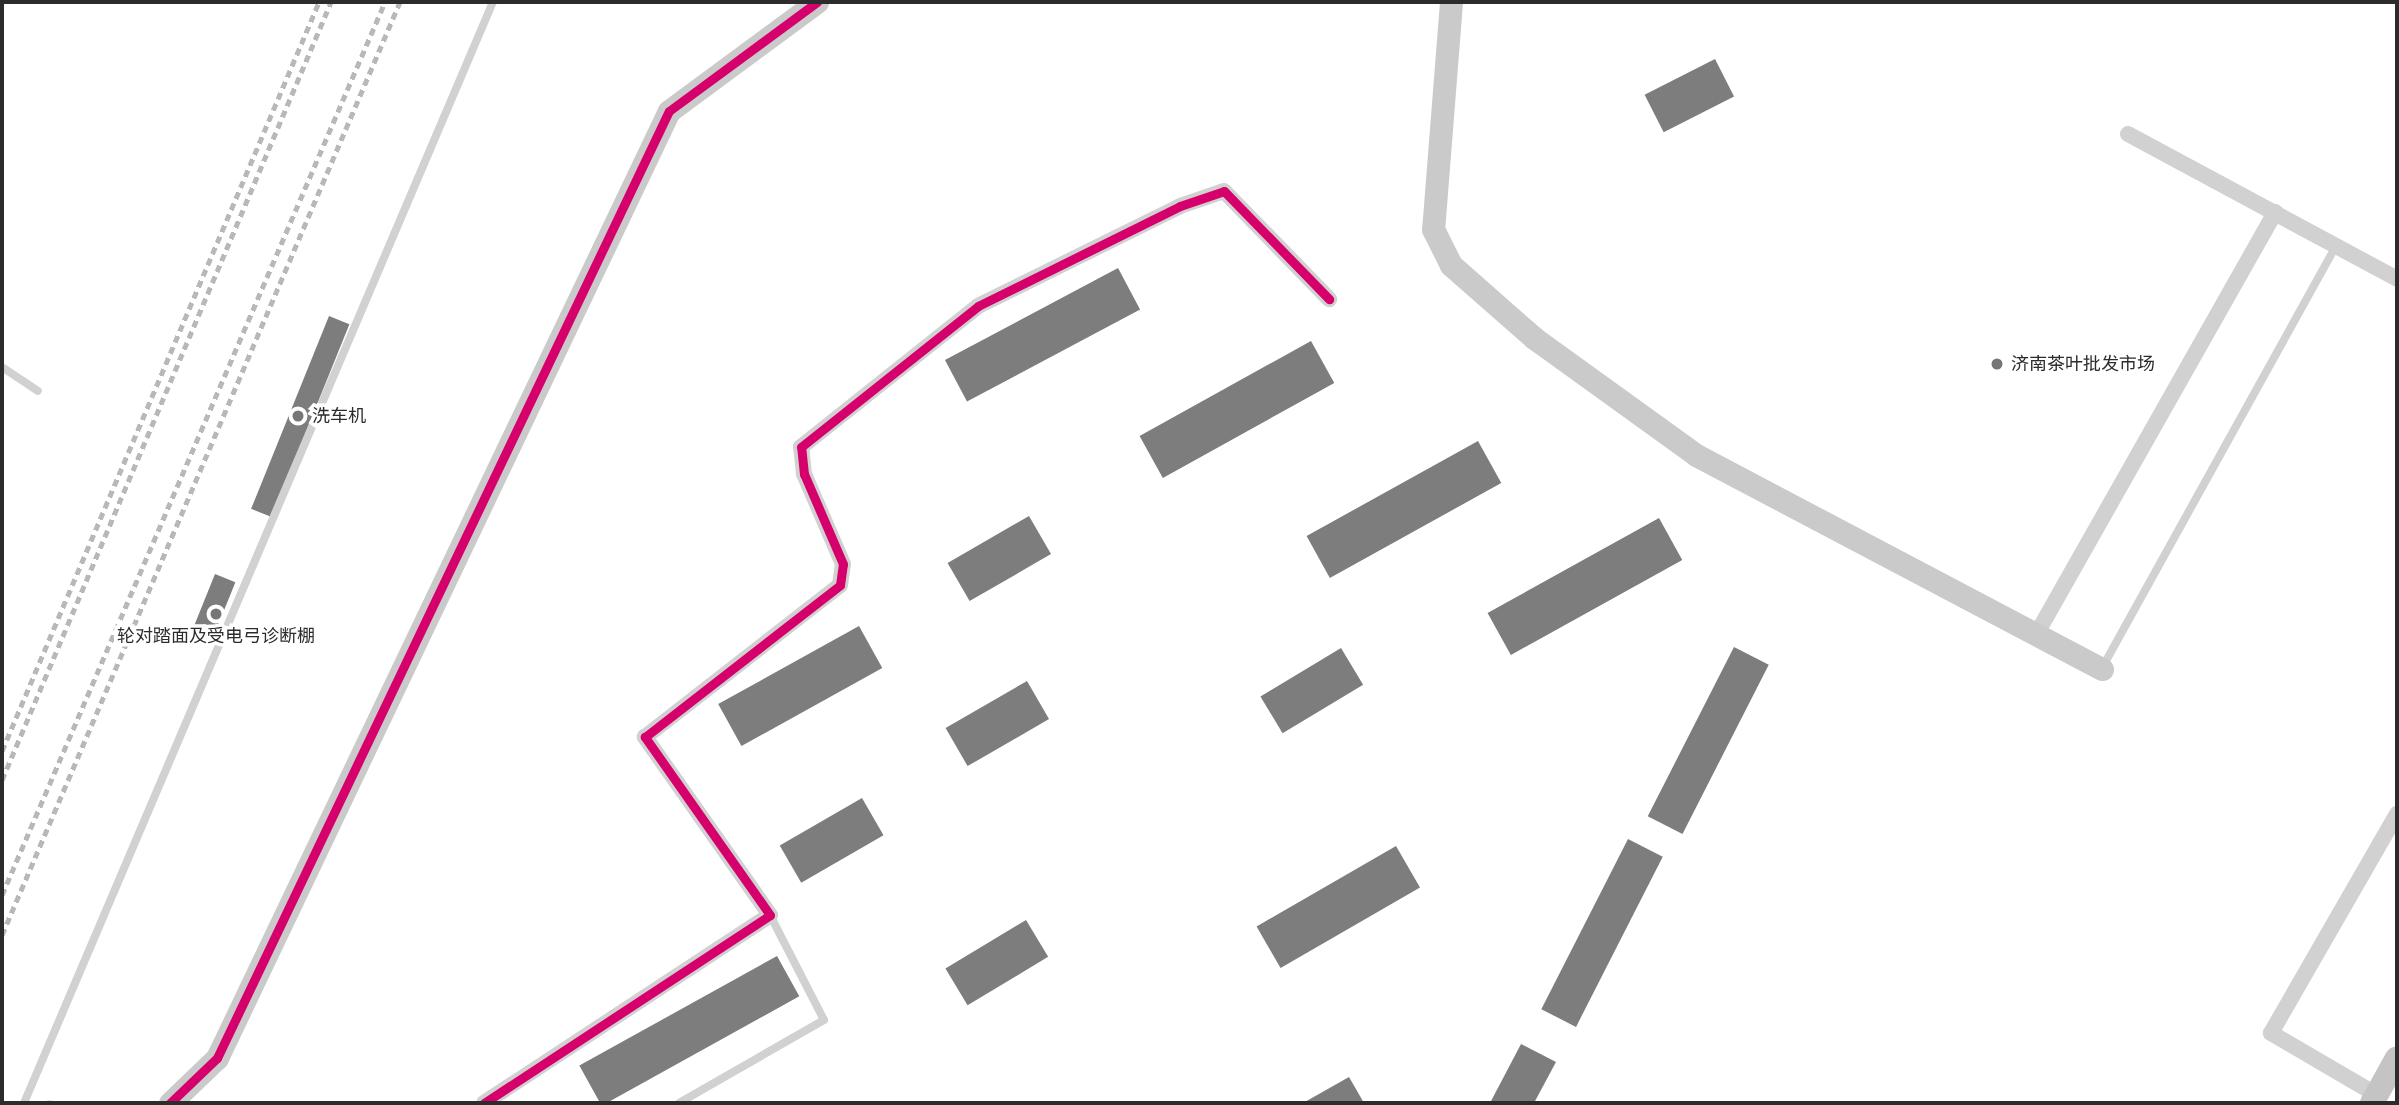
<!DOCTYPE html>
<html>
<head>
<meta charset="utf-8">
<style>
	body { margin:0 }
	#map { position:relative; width:2399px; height:1105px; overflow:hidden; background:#fff; font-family:Raleway,"Noto Sans SC",sans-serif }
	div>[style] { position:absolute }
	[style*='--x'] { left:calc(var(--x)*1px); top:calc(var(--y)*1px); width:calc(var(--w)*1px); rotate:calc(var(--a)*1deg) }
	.stream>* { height:6px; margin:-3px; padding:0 3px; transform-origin:3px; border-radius:3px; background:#d4e4f2 }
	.building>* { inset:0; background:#7d7d7d; transform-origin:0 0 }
	.lane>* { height:8px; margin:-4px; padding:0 4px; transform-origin:4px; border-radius:4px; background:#d1d1d1 }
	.street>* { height:16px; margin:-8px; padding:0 8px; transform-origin:8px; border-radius:8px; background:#d1d1d1 }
	.secondary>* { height:23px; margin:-11.5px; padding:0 11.5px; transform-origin:11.5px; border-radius:11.5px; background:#cacaca }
	.primary>* { height:24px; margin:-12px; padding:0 12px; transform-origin:12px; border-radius:12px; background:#c4c4c4 }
	.rail>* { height:5px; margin-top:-2.5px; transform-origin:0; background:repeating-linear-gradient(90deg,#b8b8b8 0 7px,transparent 0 12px) }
	.cycleway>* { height:9px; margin:-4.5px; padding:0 4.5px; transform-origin:4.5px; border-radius:4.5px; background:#d6006c }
	.dots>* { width:19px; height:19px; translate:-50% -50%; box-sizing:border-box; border:4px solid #fff; border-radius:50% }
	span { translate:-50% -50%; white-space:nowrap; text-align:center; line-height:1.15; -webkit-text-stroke:7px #fff; paint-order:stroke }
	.poi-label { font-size:18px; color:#2c2c2c }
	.left { translate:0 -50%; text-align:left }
	.frame { position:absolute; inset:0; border:4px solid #2c2c2c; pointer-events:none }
</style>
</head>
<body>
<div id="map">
	<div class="stream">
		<i style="--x:49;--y:1103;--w:1;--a:0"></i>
	</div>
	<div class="building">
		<i style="left:1715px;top:59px;width:42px;height:79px;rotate:63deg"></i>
		<i style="left:1118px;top:268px;width:47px;height:196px;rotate:62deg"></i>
		<i style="left:329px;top:316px;width:22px;height:208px;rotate:22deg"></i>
		<i style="left:1311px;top:341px;width:48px;height:196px;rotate:61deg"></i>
		<i style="left:1478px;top:441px;width:48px;height:196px;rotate:61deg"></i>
		<i style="left:1029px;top:516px;width:44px;height:94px;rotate:60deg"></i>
		<i style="left:1659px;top:518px;width:48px;height:196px;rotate:61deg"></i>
		<i style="left:215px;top:574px;width:22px;height:60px;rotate:22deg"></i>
		<i style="left:859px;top:626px;width:48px;height:161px;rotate:61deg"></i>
		<i style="left:1734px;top:647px;width:39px;height:190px;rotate:27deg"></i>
		<i style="left:1341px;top:648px;width:43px;height:94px;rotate:59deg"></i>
		<i style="left:1027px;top:681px;width:44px;height:94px;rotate:60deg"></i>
		<i style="left:862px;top:798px;width:43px;height:95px;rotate:60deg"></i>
		<i style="left:1628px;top:839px;width:39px;height:191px;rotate:27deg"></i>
		<i style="left:1396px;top:846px;width:48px;height:161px;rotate:60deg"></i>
		<i style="left:1026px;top:920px;width:43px;height:94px;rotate:59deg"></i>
		<i style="left:777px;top:956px;width:46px;height:226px;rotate:61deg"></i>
		<i style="clip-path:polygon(1521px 1044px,1556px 1062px,1534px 1103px,1490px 1103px)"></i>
		<i style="clip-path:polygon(1349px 1077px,1364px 1103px,1303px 1103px)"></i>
	</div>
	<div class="lane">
		<i style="--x:2;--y:367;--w:43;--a:33.7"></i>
		<i style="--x:2102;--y:668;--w:483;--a:-61"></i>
		<i style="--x:24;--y:1103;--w:1197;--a:-66.93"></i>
		<i style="--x:679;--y:1103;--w:167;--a:-29.8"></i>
		<i style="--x:824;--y:1020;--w:118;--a:-117.2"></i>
	</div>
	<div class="street">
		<i style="--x:2128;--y:134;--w:306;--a:28.3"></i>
		<i style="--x:2036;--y:635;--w:486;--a:-60.5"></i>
		<i style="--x:2377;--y:1095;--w:123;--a:-149.7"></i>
		<i style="--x:2271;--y:1033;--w:253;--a:-60.1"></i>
		<i style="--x:484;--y:1103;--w:342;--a:-33.3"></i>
		<i style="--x:770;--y:915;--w:218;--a:-125.1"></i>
		<i style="--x:645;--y:737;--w:247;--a:-37.9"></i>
		<i style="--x:840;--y:585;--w:21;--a:-82"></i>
		<i style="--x:843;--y:564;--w:98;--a:-113.4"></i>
		<i style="--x:804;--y:474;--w:27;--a:-96"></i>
		<i style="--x:801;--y:447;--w:226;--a:-38.5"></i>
		<i style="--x:978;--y:306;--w:225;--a:-26.3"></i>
		<i style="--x:1180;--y:206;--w:46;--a:-18.8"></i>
		<i style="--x:1224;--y:191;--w:151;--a:45.8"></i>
	</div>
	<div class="secondary">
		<i style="--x:1451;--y:2;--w:228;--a:94.5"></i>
		<i style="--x:1433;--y:229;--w:40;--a:63.4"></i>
		<i style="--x:1451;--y:265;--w:111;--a:41.3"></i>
		<i style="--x:1534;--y:338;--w:200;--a:35.8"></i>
		<i style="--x:1696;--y:455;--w:459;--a:27.8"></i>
		<i style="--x:170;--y:1103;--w:65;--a:-43.8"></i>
		<i style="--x:217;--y:1058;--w:1049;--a:-64.49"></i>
		<i style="--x:669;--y:111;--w:184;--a:-36.4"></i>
	</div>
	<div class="primary">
		<i style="--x:2372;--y:1103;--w:51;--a:-60.9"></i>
	</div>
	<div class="rail">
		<i style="--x:2;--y:751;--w:813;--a:-67.06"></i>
		<i style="--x:2;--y:780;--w:845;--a:-67.08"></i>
		<i style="--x:2;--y:895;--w:972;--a:-66.79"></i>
		<i style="--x:2;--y:935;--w:1014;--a:-66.9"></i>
	</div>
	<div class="cycleway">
		<i style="--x:170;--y:1103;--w:65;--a:-43.8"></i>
		<i style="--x:217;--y:1058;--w:1049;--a:-64.49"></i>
		<i style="--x:669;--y:111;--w:184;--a:-36.4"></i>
		<i style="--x:484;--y:1103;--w:342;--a:-33.3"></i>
		<i style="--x:770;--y:915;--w:218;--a:-125.1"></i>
		<i style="--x:645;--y:737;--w:247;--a:-37.9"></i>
		<i style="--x:840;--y:585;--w:21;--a:-82"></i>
		<i style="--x:843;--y:564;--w:98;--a:-113.4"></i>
		<i style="--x:804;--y:474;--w:27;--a:-96"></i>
		<i style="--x:801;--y:447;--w:226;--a:-38.5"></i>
		<i style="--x:978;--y:306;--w:225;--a:-26.3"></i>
		<i style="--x:1180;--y:206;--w:46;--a:-18.8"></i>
		<i style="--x:1224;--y:191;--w:151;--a:45.8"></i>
	</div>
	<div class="dots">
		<i style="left:1997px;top:364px;background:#767676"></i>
		<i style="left:298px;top:416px;background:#767676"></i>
		<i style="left:216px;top:614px;background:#767676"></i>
	</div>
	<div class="poi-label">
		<span class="left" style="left:2011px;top:364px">济南茶叶批发市场</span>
		<span class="left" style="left:312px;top:416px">洗车机</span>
		<span style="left:216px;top:636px">轮对踏面及受电弓诊断棚</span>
	</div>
	<div class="frame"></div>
</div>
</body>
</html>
